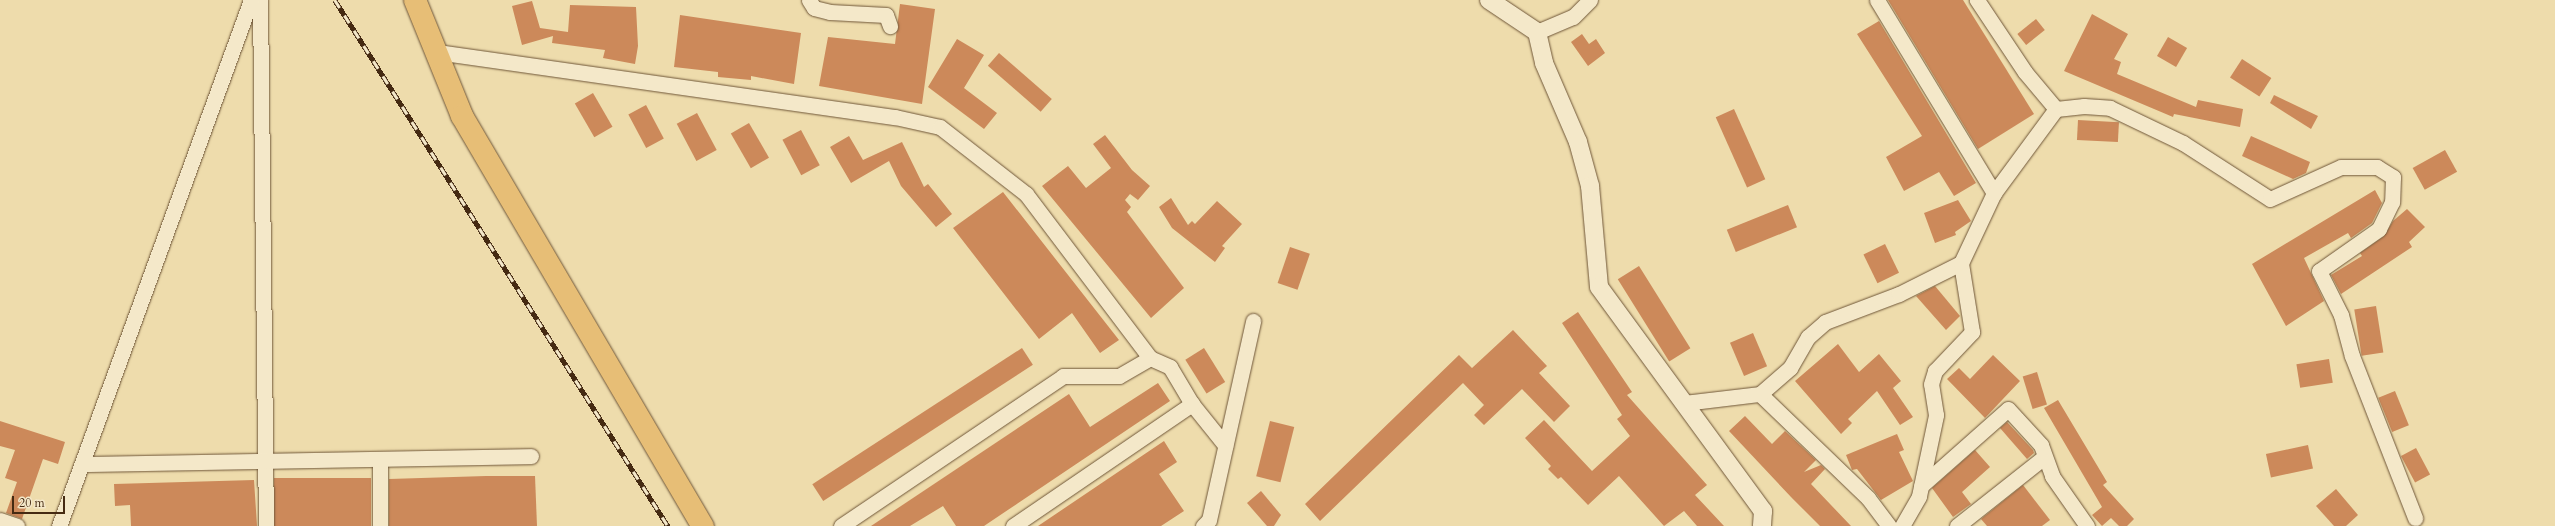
<!DOCTYPE html>
<html>
<head>
<meta charset="utf-8">
<style>
	body { margin:0 }
	#map { position:relative; width:2555px; height:526px; overflow:hidden; background:#eedcac; font-family:Cardo,serif }
	div>[style] { position:absolute }
	[style*='--x'] { left:calc(var(--x)*1px); top:calc(var(--y)*1px); width:calc(var(--w)*1px); rotate:calc(var(--a)*1deg) }
	.building>* { inset:0; background:#cc895a; transform-origin:0 0 }
	.roads { filter:drop-shadow(0 0 1px #6f5638) drop-shadow(0 0 1px #6f5638) }
	.minor>* { height:15px; margin:-7.5px; padding:0 7.5px; transform-origin:7.5px; border-radius:7.5px; background:#f4e8c9 }
	.tertiary>* { height:18px; margin:-9px; padding:0 9px; transform-origin:9px; border-radius:9px; background:#f4e8c9 }
	.primary>* { height:22px; margin:-11px; padding:0 11px; transform-origin:11px; border-radius:11px; background:#e7be76 }
	.rail>* { height:4.5px; margin-top:-2.25px; transform-origin:0; background:repeating-linear-gradient(90deg,#f4e8c9 0 9px,#452a12 0 18px); box-sizing:border-box; border-block:1px solid #452a12 }
	span { translate:-50% -50%; white-space:nowrap; text-align:center; line-height:1.15; -webkit-text-stroke:3px #f4e8c9; paint-order:stroke }
	.scale { position:absolute; left:12px; top:496px; width:53px; height:18px; box-sizing:border-box; border:2px solid #452a12; border-top:0; padding-left:5px; font-size:12px; line-height:14px; white-space:nowrap; color:#452a12; -webkit-text-stroke:3px #f4e8c9; paint-order:stroke }
</style>
</head>
<body>
<div id="map">
	<div class="building">
		<i style="clip-path:polygon(1888px 0,1963px 0,2034px 114px,1978px 149px)"></i>
		<i style="clip-path:polygon(532px 1px,540px 28px,568px 32px,570px 5px,636px 7px,638px 46px,635px 64px,603px 58px,605px 50px,552px 43px,553px 36px,522px 45px,512px 6px)"></i>
		<i style="clip-path:polygon(900px 4px,935px 9px,922px 104px,819px 86px,828px 37px,895px 44px)"></i>
		<i style="clip-path:polygon(2092px 14px,2128px 34px,2114px 59px,2121px 62px,2117px 74px,2196px 107px,2198px 100px,2243px 109px,2240px 127px,2174px 114px,2173px 117px,2064px 71px)"></i>
		<i style="clip-path:polygon(680px 15px,801px 33px,794px 84px,751px 76px,751px 80px,718px 77px,718px 72px,674px 67px)"></i>
		<i style="left:2036px;top:19px;width:14px;height:24px;rotate:51deg"></i>
		<i style="clip-path:polygon(1879px 21px,1976px 183px,1954px 196px,1939px 172px,1904px 191px,1886px 157px,1922px 136px,1857px 34px)"></i>
		<i style="clip-path:polygon(1582px 34px,1589px 44px,1596px 39px,1605px 53px,1588px 66px,1571px 42px)"></i>
		<i style="left:2168px;top:37px;width:22px;height:22px;rotate:30deg"></i>
		<i style="clip-path:polygon(957px 39px,984px 55px,964px 88px,997px 113px,984px 129px,928px 87px)"></i>
		<i style="left:999px;top:53px;width:70px;height:17px;rotate:41deg"></i>
		<i style="left:2242px;top:59px;width:35px;height:22px;rotate:33deg"></i>
		<i style="left:593px;top:93px;width:39px;height:21px;rotate:60deg"></i>
		<i style="clip-path:polygon(2274px 95px,2318px 116px,2311px 129px,2270px 103px)"></i>
		<i style="left:646px;top:105px;width:38px;height:20px;rotate:62deg"></i>
		<i style="left:1734px;top:109px;width:77px;height:20px;rotate:66deg"></i>
		<i style="left:697px;top:113px;width:42px;height:23px;rotate:62deg"></i>
		<i style="left:2078px;top:120px;width:41px;height:20px;rotate:3deg"></i>
		<i style="left:749px;top:123px;width:40px;height:21px;rotate:60deg"></i>
		<i style="left:801px;top:130px;width:40px;height:21px;rotate:62deg"></i>
		<i style="clip-path:polygon(1105px 135px,1132px 170px,1150px 186px,1138px 200px,1130px 194px,1125px 200px,1131px 207px,1127px 212px,1184px 288px,1151px 318px,1042px 186px,1068px 166px,1086px 188px,1111px 168px,1093px 144px)"></i>
		<i style="clip-path:polygon(849px 136px,863px 160px,902px 142px,924px 187px,928px 184px,952px 214px,936px 227px,901px 186px,889px 161px,851px 183px,830px 147px)"></i>
		<i style="clip-path:polygon(2251px 136px,2310px 162px,2306px 173px,2293px 179px,2242px 156px)"></i>
		<i style="left:2445px;top:150px;width:25px;height:37px;rotate:61deg"></i>
		<i style="clip-path:polygon(2375px 190px,2382px 203px,2372px 223px,2351px 238px,2348px 233px,2304px 258px,2324px 301px,2286px 326px,2252px 264px)"></i>
		<i style="clip-path:polygon(1003px 192px,1119px 340px,1100px 353px,1072px 313px,1039px 339px,953px 228px)"></i>
		<i style="clip-path:polygon(1171px 198px,1188px 225px,1192px 221px,1195px 224px,1217px 201px,1242px 224px,1222px 246px,1225px 248px,1215px 262px,1172px 228px,1159px 207px)"></i>
		<i style="clip-path:polygon(1958px 200px,1971px 221px,1955px 232px,1956px 235px,1935px 243px,1924px 213px)"></i>
		<i style="left:1788px;top:205px;width:24px;height:66px;rotate:68deg"></i>
		<i style="clip-path:polygon(2407px 209px,2425px 227px,2409px 242px,2412px 247px,2341px 294px,2331px 275px,2362px 256px,2360px 253px,2384px 236px,2393px 221px)"></i>
		<i style="left:1885px;top:244px;width:32px;height:24px;rotate:64deg"></i>
		<i style="left:1290px;top:247px;width:21px;height:38px;rotate:19deg"></i>
		<i style="left:1639px;top:266px;width:97px;height:25px;rotate:58deg"></i>
		<i style="clip-path:polygon(1935px 286px,1960px 316px,1946px 330px,1916px 296px)"></i>
		<i style="left:2376px;top:306px;width:47px;height:22px;rotate:81deg"></i>
		<i style="clip-path:polygon(1578px 312px,1632px 392px,1627px 395px,1707px 485px,1695px 495px,1724px 526px,1697px 526px,1684px 511px,1664px 526px,1619px 476px,1588px 505px,1561px 477px,1558px 479px,1548px 469px,1551px 466px,1525px 438px,1544px 420px,1592px 471px,1630px 436px,1617px 419px,1622px 415px,1562px 323px)"></i>
		<i style="clip-path:polygon(1513px 330px,1547px 366px,1539px 373px,1570px 406px,1554px 422px,1522px 389px,1484px 425px,1474px 415px,1484px 405px,1463px 383px,1320px 521px,1305px 504px,1459px 355px,1472px 368px)"></i>
		<i style="left:1753px;top:333px;width:36px;height:25px;rotate:67deg"></i>
		<i style="clip-path:polygon(1838px 344px,1859px 372px,1879px 354px,1901px 381px,1893px 388px,1913px 417px,1900px 425px,1877px 391px,1848px 419px,1852px 423px,1841px 434px,1795px 381px)"></i>
		<i style="left:1022px;top:348px;width:20px;height:250px;rotate:57deg"></i>
		<i style="left:1204px;top:348px;width:40px;height:22px;rotate:58deg"></i>
		<i style="clip-path:polygon(1993px 355px,2020px 381px,1985px 418px,1947px 379px,1959px 368px,1970px 379px)"></i>
		<i style="left:2329px;top:359px;width:24px;height:33px;rotate:81deg"></i>
		<i style="left:2037px;top:372px;width:34px;height:15px;rotate:73deg"></i>
		<i style="clip-path:polygon(1158px 383px,1170px 401px,984px 526px,956px 526px,943px 506px,910px 526px,871px 526px,1069px 394px,1090px 427px)"></i>
		<i style="left:2395px;top:391px;width:37px;height:18px;rotate:68deg"></i>
		<i style="clip-path:polygon(2058px 400px,2107px 482px,2103px 485px,2134px 519px,2127px 526px,2119px 526px,2111px 518px,2102px 526px,2092px 515px,2102px 507px,2044px 408px)"></i>
		<i style="clip-path:polygon(1745px 416px,1772px 444px,1785px 431px,1816px 460px,1804px 472px,1821px 465px,1825px 469px,1811px 484px,1851px 526px,1820px 526px,1791px 497px,1729px 431px)"></i>
		<i style="clip-path:polygon(0 421px,65px 442px,58px 464px,43px 459px,22px 519px,6px 513px,17px 482px,5px 478px,15px 450px,0 446px)"></i>
		<i style="left:1270px;top:421px;width:25px;height:57px;rotate:14deg"></i>
		<i style="clip-path:polygon(2007px 422px,2033px 450px,2034px 453px,2027px 459px,2000px 428px)"></i>
		<i style="clip-path:polygon(1897px 434px,1904px 450px,1899px 452px,1913px 481px,1881px 500px,1857px 469px,1852px 470px,1846px 455px)"></i>
		<i style="clip-path:polygon(1164px 441px,1177px 462px,1159px 474px,1184px 511px,1161px 526px,1038px 526px)"></i>
		<i style="left:2308px;top:445px;width:24px;height:43px;rotate:78deg"></i>
		<i style="left:2416px;top:448px;width:30px;height:17px;rotate:62deg"></i>
		<i style="clip-path:polygon(1975px 450px,1990px 467px,1962px 492px,1971px 504px,1953px 517px,1932px 488px)"></i>
		<i style="clip-path:polygon(486px 476px,535px 476px,537px 526px,389px 526px,389px 479px)"></i>
		<i style="left:371px;top:478px;width:48px;height:97px;rotate:90deg"></i>
		<i style="clip-path:polygon(254px 480px,257px 526px,131px 526px,130px 505px,115px 506px,114px 484px)"></i>
		<i style="clip-path:polygon(2023px 485px,2050px 520px,2042px 526px,1987px 526px,1981px 519px)"></i>
		<i style="clip-path:polygon(2336px 489px,2358px 515px,2346px 526px,2334px 526px,2316px 506px)"></i>
		<i style="clip-path:polygon(1261px 491px,1281px 515px,1274px 526px,1267px 526px,1247px 503px)"></i>
	</div>
	<div class="roads">
		<div class="minor">
			<i style="--x:260;--y:0;--w:526;--a:89.35"></i>
			<i style="--x:809;--y:0;--w:9;--a:58"></i>
			<i style="--x:814;--y:8;--w:16;--a:14"></i>
			<i style="--x:830;--y:12;--w:56;--a:3.1"></i>
			<i style="--x:886;--y:15;--w:12;--a:70"></i>
			<i style="--x:1877;--y:0;--w:226;--a:58.8"></i>
			<i style="--x:1537;--y:32;--w:39;--a:-23"></i>
			<i style="--x:1573;--y:17;--w:24;--a:-45"></i>
			<i style="--x:437;--y:52;--w:463;--a:8.1"></i>
			<i style="--x:895;--y:117;--w:46;--a:12.5"></i>
			<i style="--x:940;--y:127;--w:109;--a:37.9"></i>
			<i style="--x:1026;--y:194;--w:206;--a:52.9"></i>
			<i style="--x:1150;--y:358;--w:22;--a:24"></i>
			<i style="--x:1170;--y:367;--w:43;--a:59.3"></i>
			<i style="--x:1192;--y:404;--w:53;--a:51.2"></i>
			<i style="--x:2056;--y:109;--w:28;--a:-6"></i>
			<i style="--x:2084;--y:106;--w:26;--a:4"></i>
			<i style="--x:2110;--y:108;--w:81;--a:25.6"></i>
			<i style="--x:2183;--y:143;--w:103;--a:32.8"></i>
			<i style="--x:2270;--y:199;--w:78;--a:-24.3"></i>
			<i style="--x:2341;--y:167;--w:36;--a:0"></i>
			<i style="--x:2377;--y:167;--w:19;--a:32"></i>
			<i style="--x:2393;--y:177;--w:25;--a:92"></i>
			<i style="--x:2392;--y:202;--w:30;--a:116"></i>
			<i style="--x:2379;--y:229;--w:73;--a:145"></i>
			<i style="--x:2319;--y:271;--w:49;--a:63.4"></i>
			<i style="--x:2341;--y:315;--w:42;--a:75"></i>
			<i style="--x:2352;--y:356;--w:174;--a:68.7"></i>
			<i style="--x:1760;--y:394;--w:150;--a:43.9"></i>
			<i style="--x:1868;--y:498;--w:35;--a:53"></i>
			<i style="--x:1684;--y:403;--w:77;--a:-6.8"></i>
			<i style="--x:1760;--y:394;--w:40;--a:-41"></i>
			<i style="--x:1790;--y:368;--w:36;--a:-60"></i>
			<i style="--x:1808;--y:337;--w:23;--a:-41"></i>
			<i style="--x:1825;--y:322;--w:79;--a:-20.7"></i>
			<i style="--x:1899;--y:294;--w:69;--a:-26.6"></i>
			<i style="--x:380;--y:459;--w:67;--a:90"></i>
			<i style="--x:82;--y:464;--w:449;--a:-1"></i>
			<i style="--x:1921;--y:486;--w:116;--a:-41.5"></i>
			<i style="--x:2008;--y:409;--w:49;--a:47.5"></i>
			<i style="--x:2041;--y:445;--w:33;--a:70"></i>
			<i style="--x:2052;--y:476;--w:61;--a:55"></i>
			<i style="--x:0;--y:520;--w:18;--a:19"></i>
			<i style="--x:59;--y:526;--w:560;--a:-69.95"></i>
			<i style="--x:841;--y:526;--w:268;--a:-34"></i>
			<i style="--x:1063;--y:376;--w:56;--a:0"></i>
			<i style="--x:1119;--y:376;--w:36;--a:-30"></i>
			<i style="--x:1013;--y:526;--w:217;--a:-34.3"></i>
			<i style="--x:1203;--y:526;--w:8;--a:-45"></i>
			<i style="--x:1209;--y:520;--w:204;--a:-77.5"></i>
			<i style="--x:1902;--y:526;--w:34;--a:-60"></i>
			<i style="--x:1919;--y:496;--w:83;--a:-78.1"></i>
			<i style="--x:1936;--y:415;--w:31;--a:-99"></i>
			<i style="--x:1931;--y:384;--w:14;--a:-73"></i>
			<i style="--x:1935;--y:371;--w:54;--a:-46.5"></i>
			<i style="--x:1972;--y:332;--w:70;--a:-99.1"></i>
			<i style="--x:1961;--y:263;--w:77;--a:-64.8"></i>
			<i style="--x:1994;--y:193;--w:104;--a:-53.6"></i>
			<i style="--x:2056;--y:109;--w:48;--a:-130"></i>
			<i style="--x:2025;--y:72;--w:87;--a:-123.7"></i>
			<i style="--x:1957;--y:526;--w:111;--a:-38.4"></i>
		</div>
		<div class="tertiary">
			<i style="--x:1489;--y:0;--w:58;--a:33.7"></i>
			<i style="--x:1537;--y:32;--w:32;--a:77"></i>
			<i style="--x:1544;--y:63;--w:86;--a:66.7"></i>
			<i style="--x:1578;--y:142;--w:46;--a:74.7"></i>
			<i style="--x:1590;--y:186;--w:101;--a:84.9"></i>
			<i style="--x:1599;--y:287;--w:278;--a:53.8"></i>
			<i style="--x:1763;--y:511;--w:15;--a:94"></i>
		</div>
		<div class="primary">
			<i style="--x:415;--y:0;--w:125;--a:67.9"></i>
			<i style="--x:462;--y:116;--w:476;--a:59.6"></i>
		</div>
	</div>
	<div class="rail">
		<i style="--x:335;--y:0;--w:623;--a:57.66"></i>
	</div>
	<div class="scale">20 m</div>
</div>
</body>
</html>
